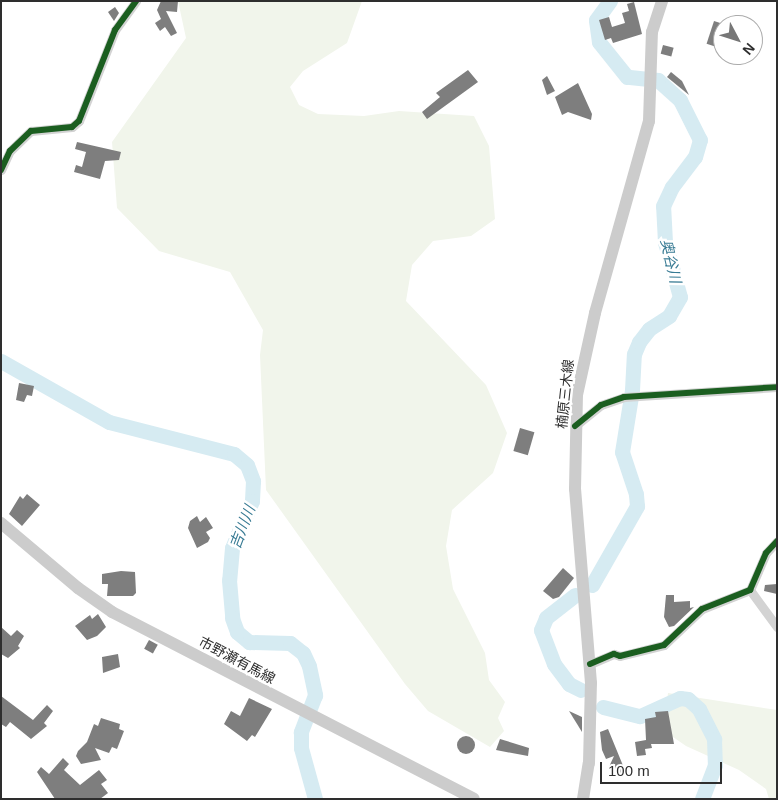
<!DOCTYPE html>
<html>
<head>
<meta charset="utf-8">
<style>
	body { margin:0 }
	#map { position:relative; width:778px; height:800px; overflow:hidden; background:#fff; font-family:Helvetica,"Noto Sans JP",sans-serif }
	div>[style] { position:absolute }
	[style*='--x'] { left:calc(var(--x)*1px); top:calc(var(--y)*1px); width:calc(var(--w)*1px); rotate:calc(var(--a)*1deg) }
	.green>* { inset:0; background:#f1f5eb }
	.river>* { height:15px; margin:-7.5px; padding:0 7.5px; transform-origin:7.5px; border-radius:7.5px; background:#d6ebf2 }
	.building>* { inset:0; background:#7e7e7e; transform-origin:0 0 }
	.round { border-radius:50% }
	.street>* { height:9px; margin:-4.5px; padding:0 4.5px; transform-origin:4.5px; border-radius:4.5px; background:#d3d3d3 }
	.secondary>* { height:12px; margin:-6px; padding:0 6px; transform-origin:6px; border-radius:6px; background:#ccc }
	.cycleway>* { height:6px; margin:-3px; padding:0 3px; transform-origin:3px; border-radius:3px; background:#1b5e20 }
	span { translate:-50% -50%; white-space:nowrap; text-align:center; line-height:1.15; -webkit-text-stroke:5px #fff; paint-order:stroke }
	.street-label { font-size:14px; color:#2e2e2e }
	.water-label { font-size:15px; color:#387b94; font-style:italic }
	.frame { position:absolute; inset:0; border:2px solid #2e2e2e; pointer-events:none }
	.north { position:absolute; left:713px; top:15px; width:50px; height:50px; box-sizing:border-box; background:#fff; border:1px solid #ababab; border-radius:50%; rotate:130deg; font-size:14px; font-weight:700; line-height:20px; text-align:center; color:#2e2e2e }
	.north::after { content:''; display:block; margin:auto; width:18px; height:22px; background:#777; clip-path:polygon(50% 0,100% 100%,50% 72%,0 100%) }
	.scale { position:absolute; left:600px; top:762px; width:122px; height:22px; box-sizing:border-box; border:2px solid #2e2e2e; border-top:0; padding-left:6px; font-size:15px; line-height:18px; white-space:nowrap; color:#2e2e2e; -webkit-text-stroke:4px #fff; paint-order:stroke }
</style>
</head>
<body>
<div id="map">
	<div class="green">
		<i style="clip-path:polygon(178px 1px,362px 1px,347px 43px,303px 71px,290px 87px,299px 105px,318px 114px,364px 116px,399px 111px,474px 116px,489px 146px,495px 219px,471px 236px,433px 241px,412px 265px,406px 301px,486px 385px,507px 433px,493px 473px,452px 510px,446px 546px,453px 589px,485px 653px,489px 680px,505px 702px,498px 718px,504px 731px,490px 747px,428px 711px,405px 684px,266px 490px,260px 355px,263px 330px,230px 272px,159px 251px,117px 208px,112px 142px,186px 38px)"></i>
		<i style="clip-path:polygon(668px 693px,777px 710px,777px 799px,769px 799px,766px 789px,739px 770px,686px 746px,663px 730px)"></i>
	</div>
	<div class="river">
		<i style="--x:1;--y:361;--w:124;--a:29.5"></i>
		<i style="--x:109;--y:422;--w:129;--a:14.4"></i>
		<i style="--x:234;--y:454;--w:17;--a:40"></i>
		<i style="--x:247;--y:465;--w:17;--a:69"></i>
		<i style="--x:253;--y:481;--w:20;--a:93"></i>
		<i style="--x:252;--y:501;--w:51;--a:113.1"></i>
		<i style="--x:232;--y:548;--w:32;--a:95"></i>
		<i style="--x:229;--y:580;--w:38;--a:85"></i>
		<i style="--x:232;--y:618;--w:15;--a:70"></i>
		<i style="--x:237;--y:632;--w:16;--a:40"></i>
		<i style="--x:249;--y:642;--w:41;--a:1.4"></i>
		<i style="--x:290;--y:643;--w:16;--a:38"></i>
		<i style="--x:303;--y:653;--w:14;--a:65"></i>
		<i style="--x:309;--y:666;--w:30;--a:78"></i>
		<i style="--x:315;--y:695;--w:40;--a:111"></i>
		<i style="--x:301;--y:732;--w:16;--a:90"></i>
		<i style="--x:301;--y:748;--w:53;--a:74.6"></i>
		<i style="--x:592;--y:585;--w:91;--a:-60.3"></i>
		<i style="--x:637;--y:506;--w:12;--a:-95"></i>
		<i style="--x:636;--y:494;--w:44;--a:-108.4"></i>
		<i style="--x:622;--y:452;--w:63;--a:-80.8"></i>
		<i style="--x:632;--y:390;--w:36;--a:-87"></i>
		<i style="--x:634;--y:354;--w:13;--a:-67"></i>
		<i style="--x:639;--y:342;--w:16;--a:-52"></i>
		<i style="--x:649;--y:329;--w:24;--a:-33"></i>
		<i style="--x:669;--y:316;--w:22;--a:-60"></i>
		<i style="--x:680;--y:297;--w:57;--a:-105.3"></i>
		<i style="--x:665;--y:242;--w:36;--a:-93"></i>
		<i style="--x:663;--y:206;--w:21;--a:-65"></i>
		<i style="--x:672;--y:187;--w:38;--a:-53"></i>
		<i style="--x:695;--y:157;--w:18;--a:-74"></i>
		<i style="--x:700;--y:140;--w:45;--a:-116.6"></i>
		<i style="--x:680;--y:100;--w:30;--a:-138"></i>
		<i style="--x:658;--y:80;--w:31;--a:-174"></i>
		<i style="--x:627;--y:77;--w:45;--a:-128.7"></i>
		<i style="--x:599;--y:42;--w:22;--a:-98"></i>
		<i style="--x:596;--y:20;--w:24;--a:-54"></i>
		<i style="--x:575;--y:595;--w:37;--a:142"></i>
		<i style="--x:546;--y:618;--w:13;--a:113"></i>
		<i style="--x:541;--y:630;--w:36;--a:69"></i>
		<i style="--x:554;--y:664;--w:25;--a:53"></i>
		<i style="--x:569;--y:684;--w:13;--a:27"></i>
		<i style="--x:603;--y:707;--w:38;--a:14"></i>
		<i style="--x:640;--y:716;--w:44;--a:-24.2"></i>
		<i style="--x:680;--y:698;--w:8;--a:7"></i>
		<i style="--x:688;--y:699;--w:15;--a:42"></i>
		<i style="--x:699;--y:709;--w:34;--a:63"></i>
		<i style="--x:714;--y:739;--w:26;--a:88"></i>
		<i style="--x:715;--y:765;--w:36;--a:111"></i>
	</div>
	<div class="building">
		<i style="clip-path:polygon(161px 1px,178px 1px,177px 12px,166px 11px,177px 33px,171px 36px,165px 27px,160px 31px,155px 23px,161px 19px,157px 10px)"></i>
		<i style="clip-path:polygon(634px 2px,642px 34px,613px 43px,611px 38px,605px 40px,599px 20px,609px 17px,612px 27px,625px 23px,622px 13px,629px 11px,627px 4px)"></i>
		<i style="clip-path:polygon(115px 7px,119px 13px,114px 21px,108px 12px)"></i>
		<i style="left:714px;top:21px;width:9px;height:24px;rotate:18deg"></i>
		<i style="left:663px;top:45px;width:11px;height:9px;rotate:15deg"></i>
		<i style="clip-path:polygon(468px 70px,478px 82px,427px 119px,422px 112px,440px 97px,436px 93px)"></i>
		<i style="clip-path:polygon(671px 72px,682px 81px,689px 95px,667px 77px)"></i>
		<i style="clip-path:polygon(547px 76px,555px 91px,547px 95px,542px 80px)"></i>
		<i style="clip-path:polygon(578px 83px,592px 114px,591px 120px,568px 112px,562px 115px,555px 97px)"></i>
		<i style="clip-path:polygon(77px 142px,121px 152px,119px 160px,105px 161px,100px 179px,74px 172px,76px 165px,82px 167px,86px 152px,75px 149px)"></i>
		<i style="clip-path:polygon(19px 383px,34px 386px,32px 396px,27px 395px,24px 402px,16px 400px)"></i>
		<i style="left:520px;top:428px;width:15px;height:24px;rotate:16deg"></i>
		<i style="clip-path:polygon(27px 494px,40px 505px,22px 526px,9px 514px,20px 496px,23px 499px)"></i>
		<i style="clip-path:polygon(197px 516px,200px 522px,206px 517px,213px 528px,206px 532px,210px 538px,208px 542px,197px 548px,188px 528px,190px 521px)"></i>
		<i style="clip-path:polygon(563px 568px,574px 578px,559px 597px,553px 599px,543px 591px)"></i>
		<i style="clip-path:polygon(121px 571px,135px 572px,136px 593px,133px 596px,107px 596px,108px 584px,102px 584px,102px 574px)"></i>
		<i style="clip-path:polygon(777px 584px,777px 594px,764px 591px,765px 585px)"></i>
		<i style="clip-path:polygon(666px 595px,674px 595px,674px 602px,690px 601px,690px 608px,694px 607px,674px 626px,669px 627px,664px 617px)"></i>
		<i style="clip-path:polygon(98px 614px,106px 627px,97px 636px,87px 640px,75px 626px,90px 615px,92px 619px)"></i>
		<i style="clip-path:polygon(1px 627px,11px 636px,17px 630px,24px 636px,18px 646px,20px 648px,8px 658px,1px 654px)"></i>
		<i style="left:149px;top:640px;width:10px;height:10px;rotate:29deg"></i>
		<i style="clip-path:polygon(118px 654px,120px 667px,103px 673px,102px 657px)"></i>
		<i style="clip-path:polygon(1px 696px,33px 720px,47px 705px,53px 711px,44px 723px,47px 726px,31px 739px,10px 722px,6px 727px,1px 724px)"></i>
		<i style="clip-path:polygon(249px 698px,272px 709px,255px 737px,252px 735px,247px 741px,224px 724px,231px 711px,240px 716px)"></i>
		<i style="clip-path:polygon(569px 711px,582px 717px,582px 732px)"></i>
		<i style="clip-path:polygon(668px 711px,674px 744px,651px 744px,652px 748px,645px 749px,646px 755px,637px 756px,635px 742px,646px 740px,645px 719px,656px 717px,655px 712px)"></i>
		<i style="clip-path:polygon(101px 718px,120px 724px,119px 729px,124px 731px,117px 749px,112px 747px,109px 753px,95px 748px,101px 760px,81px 764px,76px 756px,78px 751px,87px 742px,94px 724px,98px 726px)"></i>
		<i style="clip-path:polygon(608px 729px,624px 768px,621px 775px,608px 769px,614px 756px,606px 759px,602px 750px,600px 732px)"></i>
		<i class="round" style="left:457px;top:736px;width:18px;height:18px"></i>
		<i style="clip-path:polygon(500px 739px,529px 748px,528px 756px,496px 750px)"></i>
		<i style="clip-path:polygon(63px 758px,69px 764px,64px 770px,80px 785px,99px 770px,107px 780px,101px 784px,108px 793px,100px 799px,55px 799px,37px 772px,41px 767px,49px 774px)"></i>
	</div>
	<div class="street">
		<i style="--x:1;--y:170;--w:21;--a:-65"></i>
		<i style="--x:10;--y:151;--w:29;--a:-44"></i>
		<i style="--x:31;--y:131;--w:41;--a:-5.6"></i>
		<i style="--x:72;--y:127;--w:9;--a:-41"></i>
		<i style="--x:79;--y:121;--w:98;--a:-68.4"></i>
		<i style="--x:115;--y:30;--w:36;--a:-54"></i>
		<i style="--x:575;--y:426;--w:33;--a:-39"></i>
		<i style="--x:601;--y:405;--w:24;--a:-19"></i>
		<i style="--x:624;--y:397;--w:153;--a:-3.7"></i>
		<i style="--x:750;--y:590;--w:46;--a:53.9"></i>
		<i style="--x:590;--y:664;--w:26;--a:-23"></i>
		<i style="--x:614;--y:654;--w:6;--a:18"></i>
		<i style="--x:620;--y:656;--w:45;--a:-14"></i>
		<i style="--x:664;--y:645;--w:52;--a:-43.5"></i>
		<i style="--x:702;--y:609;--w:52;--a:-21.6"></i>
		<i style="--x:750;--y:590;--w:40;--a:-66.6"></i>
		<i style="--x:766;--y:553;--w:16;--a:-47"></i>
	</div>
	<div class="secondary">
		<i style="--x:1;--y:523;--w:101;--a:40.2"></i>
		<i style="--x:78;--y:588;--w:42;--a:35.2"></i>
		<i style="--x:112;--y:612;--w:407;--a:27.3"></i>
		<i style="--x:583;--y:799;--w:36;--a:-81"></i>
		<i style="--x:589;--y:763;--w:80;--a:-88.6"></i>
		<i style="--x:591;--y:683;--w:195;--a:-94.7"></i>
		<i style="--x:575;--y:489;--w:94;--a:-88.8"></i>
		<i style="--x:577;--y:395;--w:84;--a:-77.6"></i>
		<i style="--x:595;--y:313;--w:199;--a:-74.3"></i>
		<i style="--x:649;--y:121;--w:89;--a:-88.1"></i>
		<i style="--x:652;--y:32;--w:33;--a:-72"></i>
	</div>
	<div class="cycleway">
		<i style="--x:1;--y:170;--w:21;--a:-65"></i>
		<i style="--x:10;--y:151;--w:29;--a:-44"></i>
		<i style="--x:31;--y:131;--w:41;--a:-5.6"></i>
		<i style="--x:72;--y:127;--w:9;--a:-41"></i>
		<i style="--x:79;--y:121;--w:98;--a:-68.4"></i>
		<i style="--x:115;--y:30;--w:36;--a:-54"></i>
		<i style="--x:575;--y:426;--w:33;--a:-39"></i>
		<i style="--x:601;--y:405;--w:24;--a:-19"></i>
		<i style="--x:624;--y:397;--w:153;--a:-3.7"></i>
		<i style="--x:590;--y:664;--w:26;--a:-23"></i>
		<i style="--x:614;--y:654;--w:6;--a:18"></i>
		<i style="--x:620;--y:656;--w:45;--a:-14"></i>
		<i style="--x:664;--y:645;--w:52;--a:-43.5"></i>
		<i style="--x:702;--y:609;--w:52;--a:-21.6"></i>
		<i style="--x:750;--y:590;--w:40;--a:-66.6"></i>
		<i style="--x:766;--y:553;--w:16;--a:-47"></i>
	</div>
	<div class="street-label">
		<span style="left:565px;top:394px;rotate:-84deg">楠原三木線</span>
		<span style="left:237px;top:660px;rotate:28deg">市野瀬有馬線</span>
	</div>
	<div class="water-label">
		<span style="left:671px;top:261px;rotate:77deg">奥谷川</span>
		<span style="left:242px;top:527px;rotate:-69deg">吉川川</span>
	</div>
	<div class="frame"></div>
	<div class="north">N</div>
	<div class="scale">100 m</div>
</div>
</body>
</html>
